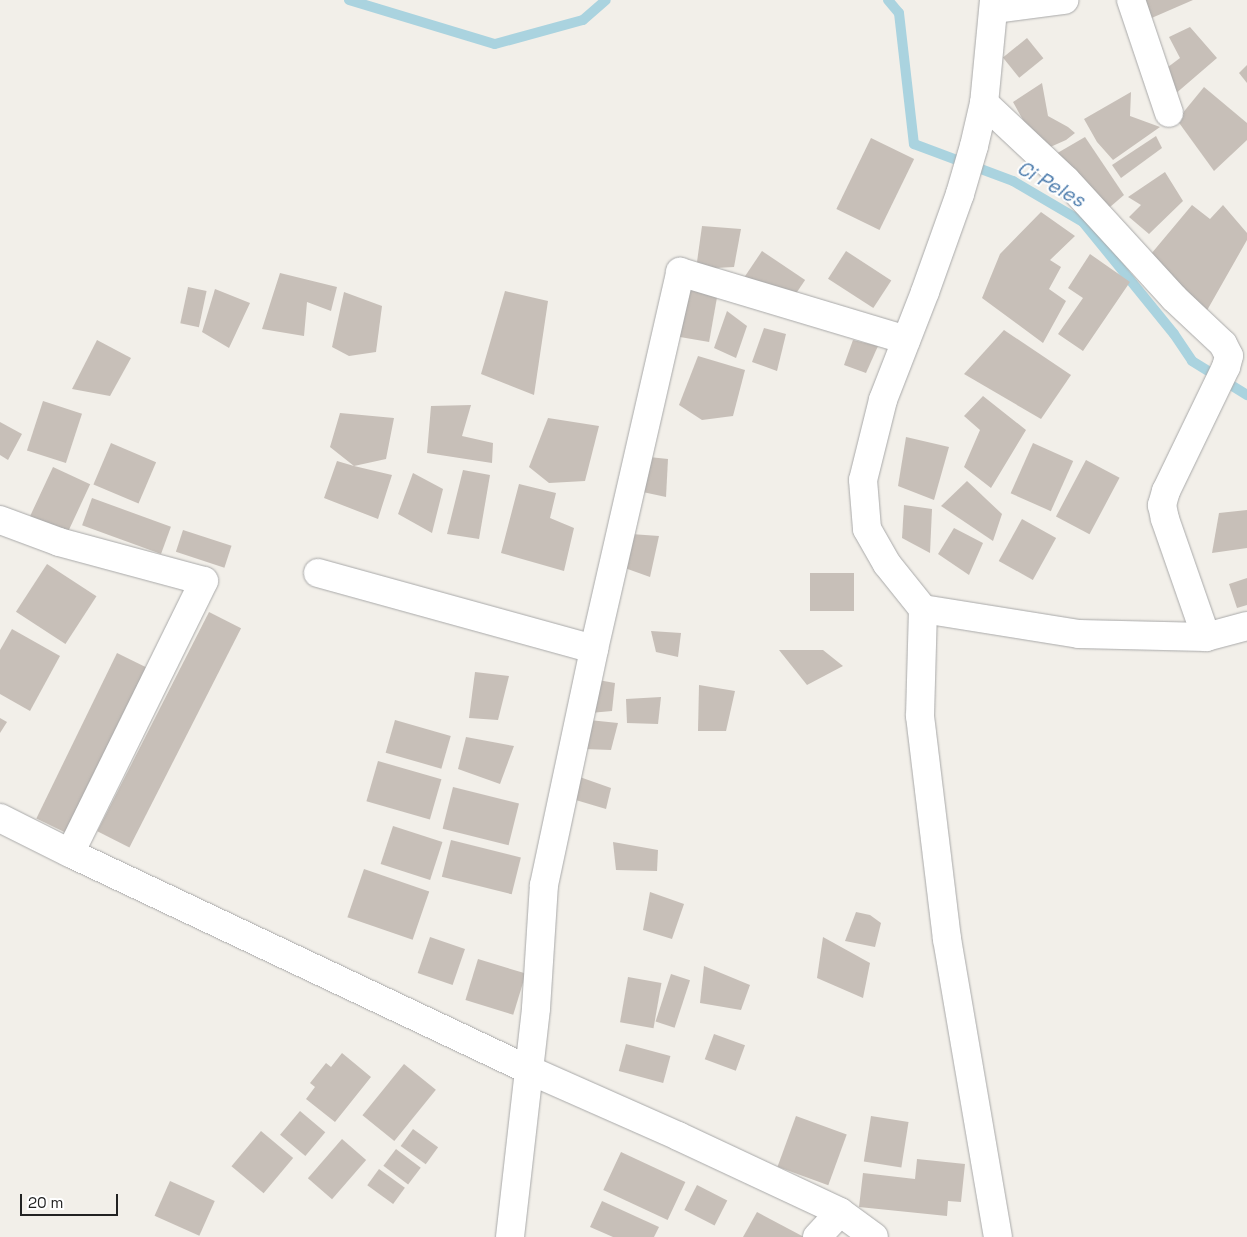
<!DOCTYPE html>
<html>
<head>
<meta charset="utf-8">
<style>
	body { margin:0 }
	#map { position:relative; width:1247px; height:1237px; overflow:hidden; background:#f2efe9; font-family:"Space Grotesk",sans-serif }
	div>[style] { position:absolute }
	[style*='--x'] { left:calc(var(--x)*1px); top:calc(var(--y)*1px); width:calc(var(--w)*1px); rotate:calc(var(--a)*1deg) }
	.stream>* { height:10px; margin:-5px; padding:0 5px; transform-origin:5px; border-radius:5px; background:#aad3df }
	.building>* { inset:0; background:#c7bfb8; transform-origin:0 0 }
	.roads { filter:drop-shadow(0 0 1px #a9a9a9) drop-shadow(0 0 1px #a9a9a9) }
	.minor>* { height:28px; margin:-14px; padding:0 14px; transform-origin:14px; border-radius:14px; background:#fff }
	span { translate:-50% -50%; white-space:nowrap; text-align:center; line-height:1.15; -webkit-text-stroke:4px #fff; paint-order:stroke }
	.water-label { font-size:20px; color:#4a7aab; font-style:italic }
	.scale { position:absolute; left:20px; top:1194px; width:98px; height:22px; box-sizing:border-box; border:2px solid #222; border-top:0; padding-left:6px; font-size:15px; line-height:18px; white-space:nowrap; color:#222; -webkit-text-stroke:4px #fff; paint-order:stroke }
</style>
</head>
<body>
<div id="map">
	<div class="stream">
		<i style="--x:349;--y:0;--w:152;--a:16.8"></i>
		<i style="--x:495;--y:44;--w:91;--a:-15.3"></i>
		<i style="--x:583;--y:20;--w:30;--a:-41"></i>
		<i style="--x:888;--y:0;--w:17;--a:50"></i>
		<i style="--x:899;--y:13;--w:132;--a:83.5"></i>
		<i style="--x:914;--y:144;--w:106;--a:20.5"></i>
		<i style="--x:1013;--y:181;--w:81;--a:30.4"></i>
		<i style="--x:1083;--y:222;--w:144;--a:50.9"></i>
		<i style="--x:1174;--y:334;--w:32;--a:56"></i>
		<i style="--x:1192;--y:361;--w:65;--a:31.7"></i>
	</div>
	<div class="building">
		<i style="clip-path:polygon(1139px 0,1193px 0,1147px 20px)"></i>
		<i style="clip-path:polygon(1190px 27px,1217px 58px,1174px 95px,1164px 70px,1180px 58px,1169px 37px)"></i>
		<i style="left:1027px;top:38px;width:26px;height:31px;rotate:51deg"></i>
		<i style="clip-path:polygon(1247px 65px,1247px 83px,1239px 73px)"></i>
		<i style="clip-path:polygon(1042px 83px,1048px 116px,1068px 127px,1075px 133px,1066px 140px,1048px 148px,1028px 129px,1013px 102px)"></i>
		<i style="clip-path:polygon(1204px 87px,1247px 123px,1247px 140px,1214px 171px,1177px 120px)"></i>
		<i style="clip-path:polygon(1131px 92px,1130px 116px,1160px 127px,1113px 160px,1097px 142px,1084px 119px)"></i>
		<i style="clip-path:polygon(1156px 136px,1162px 148px,1121px 178px,1112px 165px)"></i>
		<i style="clip-path:polygon(1085px 137px,1124px 195px,1103px 213px,1054px 155px)"></i>
		<i style="left:871px;top:138px;width:48px;height:79px;rotate:26deg"></i>
		<i style="clip-path:polygon(1165px 172px,1183px 201px,1149px 234px,1129px 217px,1141px 205px,1128px 197px)"></i>
		<i style="clip-path:polygon(1192px 205px,1210px 219px,1223px 205px,1247px 233px,1247px 240px,1201px 321px,1146px 260px)"></i>
		<i style="clip-path:polygon(1041px 212px,1075px 236px,1050px 260px,1061px 267px,1049px 289px,1066px 301px,1043px 343px,982px 298px,1000px 254px)"></i>
		<i style="clip-path:polygon(702px 226px,741px 229px,734px 267px,696px 269px)"></i>
		<i style="left:762px;top:251px;width:52px;height:31px;rotate:34deg"></i>
		<i style="left:846px;top:251px;width:54px;height:33px;rotate:33deg"></i>
		<i style="clip-path:polygon(1090px 254px,1130px 282px,1083px 351px,1058px 334px,1083px 298px,1068px 288px)"></i>
		<i style="clip-path:polygon(280px 273px,337px 287px,331px 311px,307px 302px,304px 336px,262px 329px)"></i>
		<i style="left:685px;top:283px;width:34px;height:54px;rotate:10deg"></i>
		<i style="left:188px;top:287px;width:19px;height:37px;rotate:12deg"></i>
		<i style="clip-path:polygon(215px 289px,250px 303px,229px 348px,202px 332px)"></i>
		<i style="clip-path:polygon(505px 291px,548px 301px,534px 395px,481px 374px)"></i>
		<i style="clip-path:polygon(344px 292px,382px 306px,376px 352px,349px 356px,332px 347px)"></i>
		<i style="clip-path:polygon(727px 311px,747px 326px,736px 358px,714px 348px)"></i>
		<i style="clip-path:polygon(764px 328px,786px 334px,777px 371px,752px 362px)"></i>
		<i style="clip-path:polygon(1004px 330px,1071px 375px,1041px 419px,964px 374px)"></i>
		<i style="clip-path:polygon(97px 340px,131px 358px,110px 396px,72px 389px)"></i>
		<i style="clip-path:polygon(853px 340px,878px 346px,866px 373px,844px 365px)"></i>
		<i style="clip-path:polygon(698px 356px,745px 370px,733px 416px,702px 420px,679px 405px)"></i>
		<i style="clip-path:polygon(983px 396px,1026px 430px,991px 488px,964px 467px,980px 430px,964px 416px)"></i>
		<i style="left:43px;top:401px;width:41px;height:52px;rotate:18deg"></i>
		<i style="clip-path:polygon(471px 405px,462px 436px,493px 443px,492px 463px,427px 453px,431px 406px)"></i>
		<i style="clip-path:polygon(340px 413px,394px 418px,386px 459px,354px 466px,392px 475px,378px 519px,324px 498px,337px 461px,354px 466px,330px 447px)"></i>
		<i style="clip-path:polygon(548px 418px,599px 426px,585px 481px,549px 483px,529px 467px)"></i>
		<i style="clip-path:polygon(0 422px,22px 434px,8px 460px,0 455px)"></i>
		<i style="clip-path:polygon(906px 437px,949px 447px,934px 500px,898px 486px)"></i>
		<i style="left:111px;top:443px;width:49px;height:45px;rotate:23deg"></i>
		<i style="left:1033px;top:443px;width:44px;height:55px;rotate:24deg"></i>
		<i style="clip-path:polygon(649px 457px,668px 459px,666px 497px,638px 491px)"></i>
		<i style="left:1086px;top:460px;width:38px;height:64px;rotate:28deg"></i>
		<i style="left:53px;top:467px;width:41px;height:60px;rotate:25deg"></i>
		<i style="clip-path:polygon(463px 470px,490px 475px,479px 539px,447px 534px)"></i>
		<i style="clip-path:polygon(413px 473px,443px 489px,432px 533px,398px 514px)"></i>
		<i style="clip-path:polygon(967px 481px,1002px 514px,993px 541px,941px 506px)"></i>
		<i style="clip-path:polygon(519px 484px,556px 493px,550px 518px,574px 528px,564px 571px,501px 553px)"></i>
		<i style="left:92px;top:498px;width:84px;height:29px;rotate:20deg"></i>
		<i style="clip-path:polygon(904px 505px,932px 509px,930px 553px,902px 538px)"></i>
		<i style="clip-path:polygon(1247px 510px,1247px 548px,1212px 553px,1219px 513px)"></i>
		<i style="left:1022px;top:519px;width:39px;height:48px;rotate:29deg"></i>
		<i style="clip-path:polygon(954px 528px,983px 543px,969px 575px,938px 554px)"></i>
		<i style="left:183px;top:530px;width:51px;height:23px;rotate:18deg"></i>
		<i style="clip-path:polygon(631px 534px,659px 536px,650px 577px,622px 567px)"></i>
		<i style="left:47px;top:564px;width:59px;height:57px;rotate:33deg"></i>
		<i style="left:810px;top:573px;width:44px;height:38px"></i>
		<i style="clip-path:polygon(1247px 578px,1247px 605px,1237px 608px,1229px 584px)"></i>
		<i style="left:209px;top:612px;width:36px;height:246px;rotate:27deg"></i>
		<i style="clip-path:polygon(12px 629px,60px 656px,30px 711px,0 694px,0 650px)"></i>
		<i style="clip-path:polygon(651px 631px,681px 633px,678px 657px,656px 652px)"></i>
		<i style="clip-path:polygon(779px 650px,823px 650px,843px 666px,807px 685px)"></i>
		<i style="left:117px;top:653px;width:34px;height:184px;rotate:26deg"></i>
		<i style="clip-path:polygon(475px 672px,509px 676px,498px 720px,469px 718px)"></i>
		<i style="clip-path:polygon(598px 680px,615px 683px,612px 711px,590px 713px)"></i>
		<i style="clip-path:polygon(699px 685px,735px 691px,726px 731px,698px 731px)"></i>
		<i style="clip-path:polygon(661px 697px,658px 724px,627px 723px,626px 699px)"></i>
		<i style="clip-path:polygon(0 718px,7px 722px,0 733px)"></i>
		<i style="left:395px;top:720px;width:58px;height:34px;rotate:16deg"></i>
		<i style="clip-path:polygon(589px 720px,618px 723px,611px 750px,584px 749px)"></i>
		<i style="clip-path:polygon(466px 737px,514px 746px,500px 784px,458px 769px)"></i>
		<i style="left:378px;top:761px;width:66px;height:42px;rotate:16deg"></i>
		<i style="clip-path:polygon(574px 775px,611px 788px,606px 809px,569px 798px)"></i>
		<i style="left:453px;top:787px;width:68px;height:43px;rotate:14deg"></i>
		<i style="left:393px;top:826px;width:52px;height:40px;rotate:18deg"></i>
		<i style="left:451px;top:840px;width:72px;height:38px;rotate:14deg"></i>
		<i style="clip-path:polygon(613px 842px,658px 850px,657px 871px,616px 870px)"></i>
		<i style="left:364px;top:869px;width:69px;height:51px;rotate:19deg"></i>
		<i style="clip-path:polygon(650px 892px,684px 904px,672px 939px,643px 930px)"></i>
		<i style="clip-path:polygon(856px 912px,870px 915px,881px 923px,875px 947px,845px 941px)"></i>
		<i style="left:430px;top:937px;width:37px;height:38px;rotate:19deg"></i>
		<i style="clip-path:polygon(823px 937px,870px 963px,863px 998px,817px 978px)"></i>
		<i style="left:478px;top:959px;width:50px;height:43px;rotate:17deg"></i>
		<i style="clip-path:polygon(704px 966px,750px 985px,741px 1010px,700px 1003px)"></i>
		<i style="left:671px;top:974px;width:20px;height:50px;rotate:18deg"></i>
		<i style="left:628px;top:977px;width:34px;height:46px;rotate:10deg"></i>
		<i style="left:714px;top:1034px;width:33px;height:27px;rotate:20deg"></i>
		<i style="left:626px;top:1044px;width:46px;height:28px;rotate:15deg"></i>
		<i style="clip-path:polygon(342px 1053px,371px 1077px,335px 1122px,306px 1099px,315px 1087px,310px 1083px,326px 1063px,331px 1067px)"></i>
		<i style="left:404px;top:1064px;width:41px;height:66px;rotate:39deg"></i>
		<i style="left:300px;top:1111px;width:33px;height:31px;rotate:40deg"></i>
		<i style="left:796px;top:1116px;width:54px;height:54px;rotate:20deg"></i>
		<i style="left:871px;top:1116px;width:38px;height:46px;rotate:9deg"></i>
		<i style="left:413px;top:1129px;width:31px;height:21px;rotate:36deg"></i>
		<i style="left:261px;top:1131px;width:42px;height:46px;rotate:40deg"></i>
		<i style="left:342px;top:1139px;width:32px;height:52px;rotate:41deg"></i>
		<i style="left:396px;top:1149px;width:31px;height:21px;rotate:37deg"></i>
		<i style="left:621px;top:1152px;width:71px;height:42px;rotate:25deg"></i>
		<i style="clip-path:polygon(917px 1159px,965px 1164px,961px 1202px,948px 1201px,947px 1216px,859px 1207px,863px 1173px,915px 1179px)"></i>
		<i style="left:379px;top:1169px;width:32px;height:20px;rotate:36deg"></i>
		<i style="left:170px;top:1181px;width:49px;height:38px;rotate:24deg"></i>
		<i style="left:697px;top:1185px;width:34px;height:28px;rotate:27deg"></i>
		<i style="clip-path:polygon(602px 1201px,659px 1227px,654px 1237px,613px 1237px,590px 1227px)"></i>
		<i style="clip-path:polygon(757px 1212px,804px 1237px,743px 1237px)"></i>
	</div>
	<div class="roads">
		<div class="minor">
			<i style="--x:994;--y:0;--w:103;--a:95.5"></i>
			<i style="--x:984;--y:103;--w:44;--a:103.1"></i>
			<i style="--x:974;--y:146;--w:50;--a:106.3"></i>
			<i style="--x:960;--y:194;--w:104;--a:109.7"></i>
			<i style="--x:925;--y:292;--w:116;--a:111.3"></i>
			<i style="--x:883;--y:400;--w:82;--a:104"></i>
			<i style="--x:863;--y:480;--w:49;--a:85.3"></i>
			<i style="--x:867;--y:529;--w:40;--a:60.3"></i>
			<i style="--x:887;--y:564;--w:58;--a:51.3"></i>
			<i style="--x:923;--y:609;--w:107;--a:91.6"></i>
			<i style="--x:920;--y:716;--w:225;--a:83.1"></i>
			<i style="--x:947;--y:939;--w:302;--a:80.3"></i>
			<i style="--x:1131;--y:0;--w:119;--a:71.4"></i>
			<i style="--x:994;--y:9;--w:71;--a:-7.3"></i>
			<i style="--x:984;--y:103;--w:112;--a:43.2"></i>
			<i style="--x:1066;--y:180;--w:160;--a:47.5"></i>
			<i style="--x:1174;--y:298;--w:67;--a:43.2"></i>
			<i style="--x:1223;--y:344;--w:13;--a:63"></i>
			<i style="--x:1229;--y:356;--w:11;--a:105"></i>
			<i style="--x:1226;--y:367;--w:138;--a:115.8"></i>
			<i style="--x:1166;--y:491;--w:15;--a:106"></i>
			<i style="--x:1162;--y:505;--w:14;--a:78"></i>
			<i style="--x:1165;--y:519;--w:125;--a:70.8"></i>
			<i style="--x:0;--y:520;--w:63;--a:20.4"></i>
			<i style="--x:59;--y:542;--w:150;--a:15.1"></i>
			<i style="--x:204;--y:581;--w:303;--a:116.2"></i>
			<i style="--x:318;--y:573;--w:286;--a:15.4"></i>
			<i style="--x:923;--y:609;--w:158;--a:9.1"></i>
			<i style="--x:1079;--y:634;--w:127;--a:1.4"></i>
			<i style="--x:1206;--y:637;--w:42;--a:-15"></i>
			<i style="--x:0;--y:818;--w:78;--a:26.6"></i>
			<i style="--x:70;--y:853;--w:505;--a:25.3"></i>
			<i style="--x:527;--y:1069;--w:165;--a:23.9"></i>
			<i style="--x:678;--y:1136;--w:179;--a:25.1"></i>
			<i style="--x:510;--y:1237;--w:230;--a:-83.5"></i>
			<i style="--x:536;--y:1008;--w:123;--a:-86.3"></i>
			<i style="--x:544;--y:885;--w:241;--a:-78"></i>
			<i style="--x:594;--y:649;--w:387;--a:-77.1"></i>
			<i style="--x:680;--y:272;--w:236;--a:16.7"></i>
			<i style="--x:817;--y:1237;--w:34;--a:-47"></i>
			<i style="--x:840;--y:1212;--w:42;--a:36.3"></i>
		</div>
	</div>
	<div class="water-label">
		<span style="left:1051px;top:184px;rotate:29deg">Ci Peles</span>
	</div>
	<div class="scale">20 m</div>
</div>
</body>
</html>
